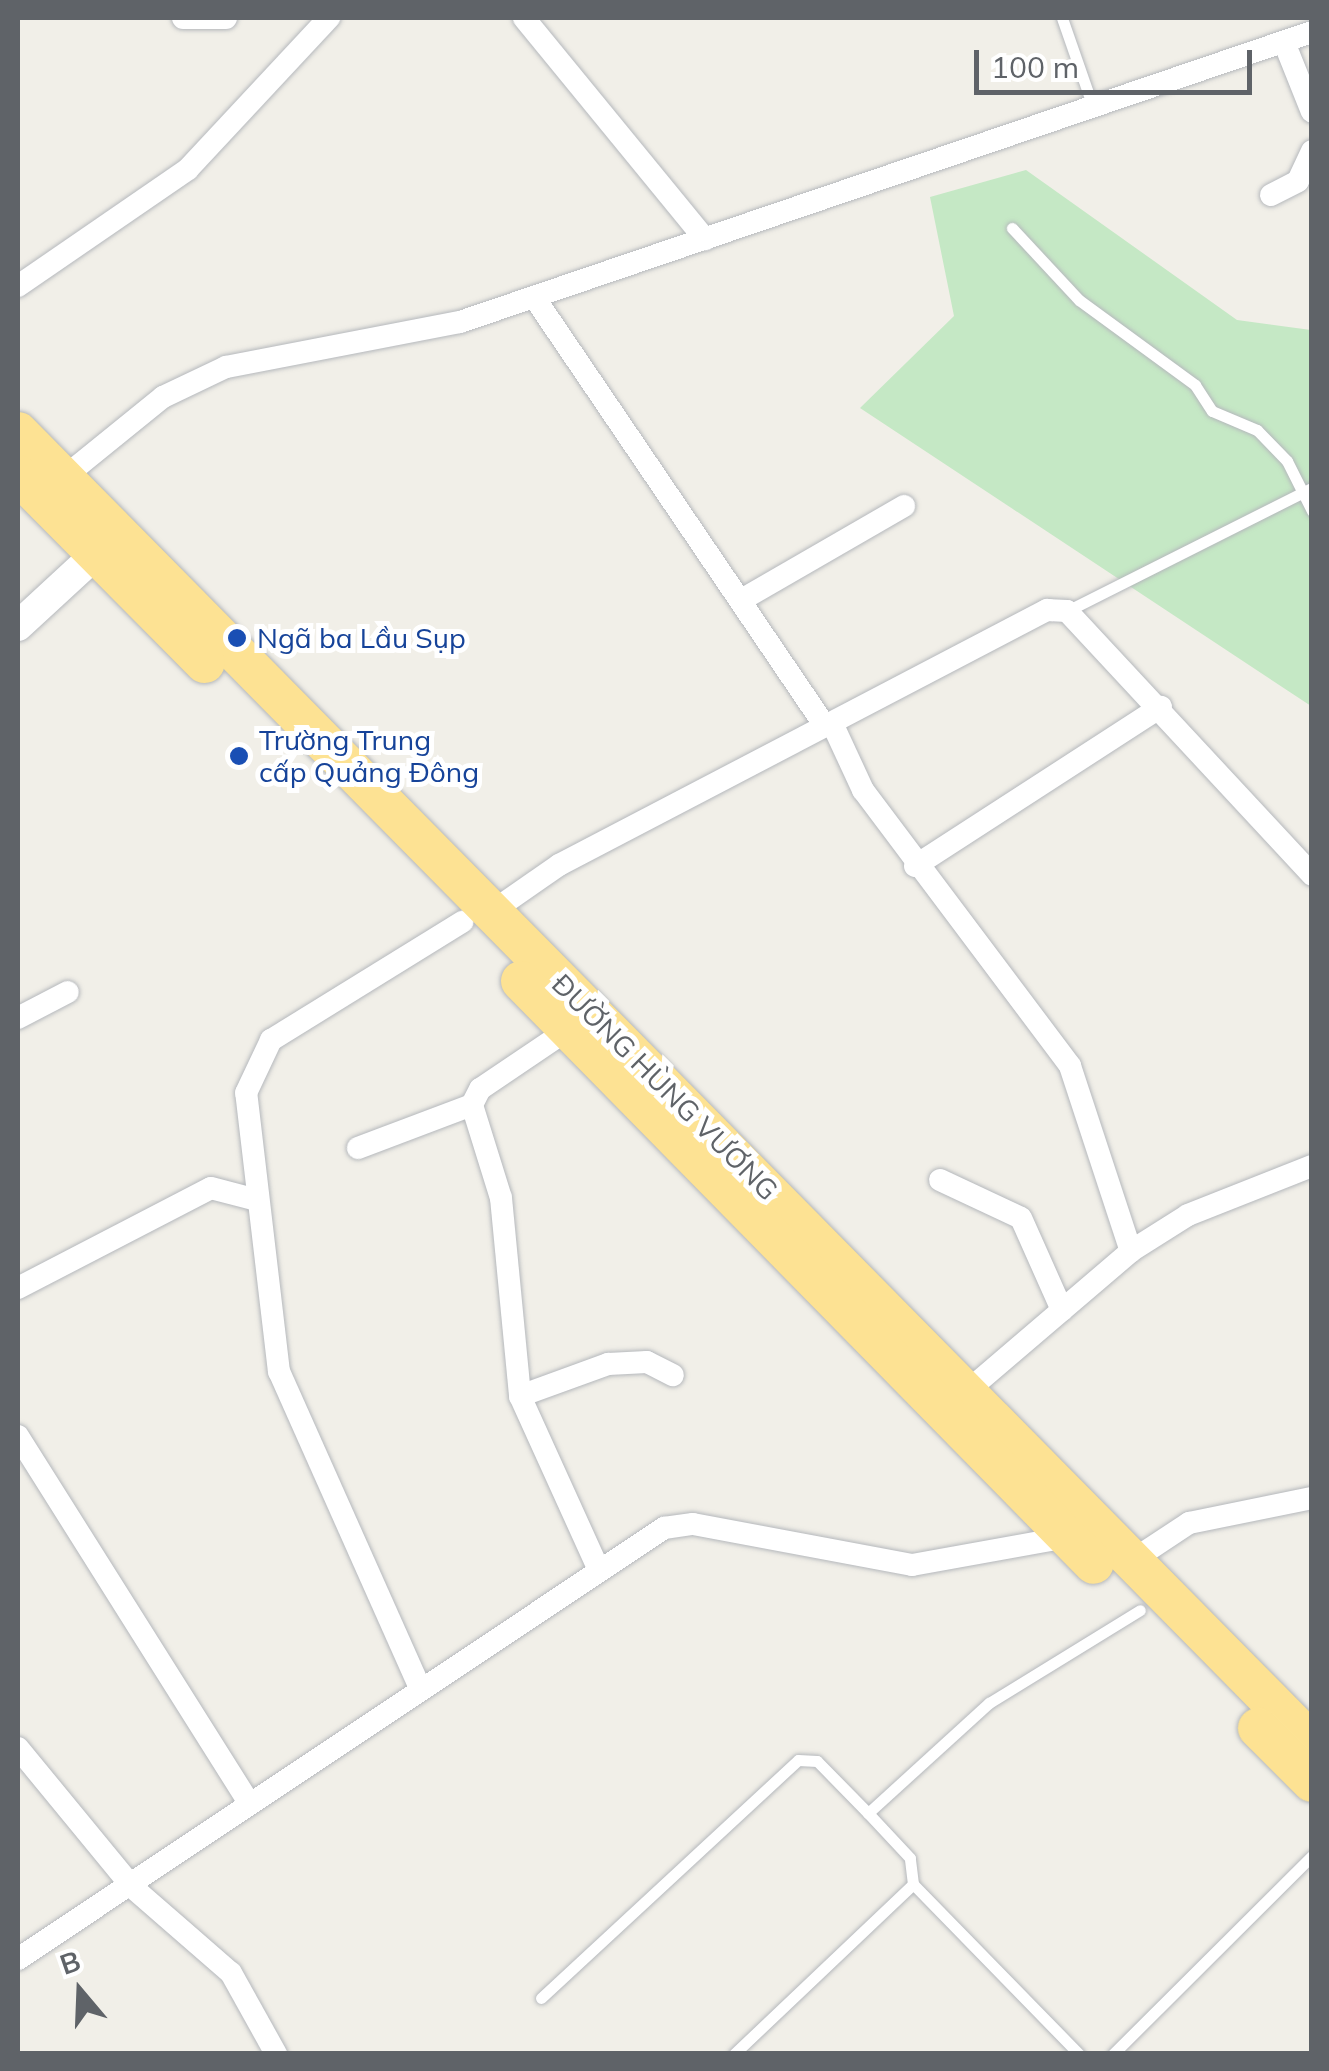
<!DOCTYPE html>
<html>
<head>
<meta charset="utf-8">
<style>
	body { margin:0 }
	#map { position:relative; width:1329px; height:2071px; overflow:hidden; background:#f1efe8; font-family:Mulish,sans-serif }
	div>[style] { position:absolute }
	[style*='--x'] { left:calc(var(--x)*1px); top:calc(var(--y)*1px); width:calc(var(--w)*1px); rotate:calc(var(--a)*1deg) }
	.green>* { inset:0; background:#c5e8c5 }
	.roads { filter:drop-shadow(0 0 2px #b5b8bc) drop-shadow(0 0 2px #b5b8bc) }
	.lane>* { height:11px; margin:-5.5px; padding:0 5.5px; transform-origin:5.5px; border-radius:5.5px; background:#fff }
	.street>* { height:22px; margin:-11px; padding:0 11px; transform-origin:11px; border-radius:11px; background:#fff }
	.secondary>* { height:30px; margin:-15px; padding:0 15px; transform-origin:15px; border-radius:15px; background:#fff }
	.highway>* { height:40px; margin:-20px; padding:0 20px; transform-origin:20px; border-radius:20px; background:#fde293 }
	.dots>* { width:28px; height:28px; translate:-50% -50%; box-sizing:border-box; border:5px solid #fff; border-radius:50% }
	span { translate:-50% -50%; white-space:nowrap; text-align:center; line-height:1.15; -webkit-text-stroke:10px #fff; paint-order:stroke }
	.transit-label { font-size:28px; color:#164399 }
	.left { translate:0 -50%; text-align:left }
	.street-label { font-size:28px; color:#5f6368 }
	.frame { position:absolute; inset:0; border:20px solid #5f6368; pointer-events:none }
	.north { position:absolute; left:30px; top:1941px; width:100px; height:100px; -webkit-text-stroke:8px #fff; paint-order:stroke; rotate:341deg; font-size:28px; font-weight:700; line-height:40px; text-align:center; color:#5f6368 }
	.north::after { content:''; display:block; margin:auto; width:35px; height:45px; background:#5f6368; clip-path:polygon(50% 0,100% 100%,50% 72%,0 100%) }
	.scale { position:absolute; left:974px; top:50px; width:278px; height:45px; box-sizing:border-box; border:5px solid #5f6368; border-top:0; padding-left:12px; font-size:30px; line-height:35px; white-space:nowrap; color:#5f6368; -webkit-text-stroke:8px #fff; paint-order:stroke }
</style>
</head>
<body>
<div id="map">
	<div class="green">
		<i style="clip-path:polygon(1026px 170px,1237px 320px,1311px 330px,1311px 706px,860px 408px,954px 316px,930px 197px)"></i>
	</div>
	<div class="roads">
		<div class="lane">
			<i style="--x:1062;--y:18;--w:94;--a:70.8"></i>
			<i style="--x:1012;--y:228;--w:98;--a:47.1"></i>
			<i style="--x:1079;--y:300;--w:144;--a:36.2"></i>
			<i style="--x:1195;--y:385;--w:31;--a:57"></i>
			<i style="--x:1212;--y:411;--w:49;--a:22.9"></i>
			<i style="--x:1257;--y:430;--w:43;--a:45.9"></i>
			<i style="--x:1287;--y:461;--w:56;--a:63.4"></i>
			<i style="--x:1067;--y:611;--w:274;--a:-26.7"></i>
			<i style="--x:913;--y:1884;--w:238;--a:45.7"></i>
			<i style="--x:541;--y:1998;--w:350;--a:-42.8"></i>
			<i style="--x:798;--y:1760;--w:19;--a:3"></i>
			<i style="--x:817;--y:1761;--w:73;--a:45.6"></i>
			<i style="--x:734;--y:2054;--w:247;--a:-43.5"></i>
			<i style="--x:913;--y:1884;--w:26;--a:-97"></i>
			<i style="--x:910;--y:1858;--w:62;--a:-133"></i>
			<i style="--x:868;--y:1813;--w:164;--a:-42.3"></i>
			<i style="--x:989;--y:1703;--w:177;--a:-31.6"></i>
			<i style="--x:1113;--y:2054;--w:281;--a:-44.9"></i>
		</div>
		<div class="street">
			<i style="--x:183;--y:18;--w:43;--a:0"></i>
			<i style="--x:524;--y:18;--w:286;--a:50.7"></i>
			<i style="--x:1284;--y:42;--w:75;--a:68.2"></i>
			<i style="--x:1271;--y:195;--w:30;--a:-27"></i>
			<i style="--x:1298;--y:181;--w:33;--a:-65"></i>
			<i style="--x:18;--y:286;--w:206;--a:-34.5"></i>
			<i style="--x:188;--y:169;--w:207;--a:-47"></i>
			<i style="--x:534;--y:297;--w:518;--a:55.85"></i>
			<i style="--x:63;--y:478;--w:129;--a:-39"></i>
			<i style="--x:163;--y:397;--w:70;--a:-25.5"></i>
			<i style="--x:226;--y:367;--w:238;--a:-10.9"></i>
			<i style="--x:460;--y:322;--w:900;--a:-18.8"></i>
			<i style="--x:743;--y:599;--w:186;--a:-30"></i>
			<i style="--x:832;--y:723;--w:74;--a:65.2"></i>
			<i style="--x:863;--y:790;--w:345;--a:53.1"></i>
			<i style="--x:1070;--y:1066;--w:195;--a:71.8"></i>
			<i style="--x:915;--y:866;--w:293;--a:-32.9"></i>
			<i style="--x:490;--y:913;--w:84;--a:-34.8"></i>
			<i style="--x:559;--y:865;--w:551;--a:-27.59"></i>
			<i style="--x:1047;--y:610;--w:20;--a:3"></i>
			<i style="--x:1067;--y:611;--w:360;--a:47.1"></i>
			<i style="--x:18;--y:1018;--w:56;--a:-27.5"></i>
			<i style="--x:569;--y:1029;--w:107;--a:146"></i>
			<i style="--x:480;--y:1089;--w:18;--a:117"></i>
			<i style="--x:472;--y:1105;--w:97;--a:72.7"></i>
			<i style="--x:501;--y:1198;--w:199;--a:84.5"></i>
			<i style="--x:520;--y:1396;--w:191;--a:65.6"></i>
			<i style="--x:358;--y:1148;--w:122;--a:-20.7"></i>
			<i style="--x:940;--y:1180;--w:89;--a:25.1"></i>
			<i style="--x:1021;--y:1218;--w:101;--a:66"></i>
			<i style="--x:18;--y:1288;--w:217;--a:-27.4"></i>
			<i style="--x:211;--y:1188;--w:48;--a:14.6"></i>
			<i style="--x:965;--y:1393;--w:218;--a:-40.5"></i>
			<i style="--x:1131;--y:1251;--w:67;--a:-32.3"></i>
			<i style="--x:1188;--y:1215;--w:133;--a:-21.6"></i>
			<i style="--x:520;--y:1396;--w:94;--a:-20"></i>
			<i style="--x:608;--y:1364;--w:39;--a:-3"></i>
			<i style="--x:647;--y:1362;--w:29;--a:27"></i>
			<i style="--x:18;--y:1436;--w:434;--a:57.8"></i>
			<i style="--x:1130;--y:1562;--w:71;--a:-33.5"></i>
			<i style="--x:1189;--y:1523;--w:126;--a:-11.5"></i>
			<i style="--x:420;--y:1688;--w:346;--a:-114"></i>
			<i style="--x:279;--y:1372;--w:281;--a:-96.7"></i>
			<i style="--x:246;--y:1093;--w:59;--a:-64.7"></i>
			<i style="--x:271;--y:1040;--w:225;--a:-31.7"></i>
			<i style="--x:18;--y:1748;--w:180;--a:50.6"></i>
			<i style="--x:132;--y:1887;--w:131;--a:41"></i>
			<i style="--x:231;--y:1973;--w:93;--a:60.9"></i>
			<i style="--x:18;--y:1959;--w:777;--a:-33.71"></i>
			<i style="--x:664;--y:1528;--w:29;--a:-8"></i>
			<i style="--x:693;--y:1524;--w:223;--a:10.6"></i>
			<i style="--x:912;--y:1565;--w:158;--a:-10.2"></i>
		</div>
		<div class="secondary">
			<i style="--x:18;--y:626;--w:106;--a:-42.7"></i>
		</div>
		<div class="highway">
			<i style="--x:18;--y:432;--w:1842;--a:45.37"></i>
			<i style="--x:18;--y:475;--w:265;--a:45.2"></i>
			<i style="--x:521;--y:981;--w:817;--a:45.5"></i>
			<i style="--x:1258;--y:1728;--w:76;--a:45"></i>
		</div>
	</div>
	<div class="dots">
		<i style="left:237px;top:638px;background:#1a4fb4"></i>
		<i style="left:239px;top:756px;background:#1a4fb4"></i>
	</div>
	<div class="transit-label">
		<span class="left" style="left:257px;top:638px">Ngã ba Lầu Sụp</span>
		<span class="left" style="left:259px;top:756px">Trường Trung<br>cấp Quảng Đông</span>
	</div>
	<div class="street-label">
		<span style="left:665px;top:1087px;rotate:45deg">ĐƯỜNG HÙNG VƯƠNG</span>
	</div>
	<div class="frame"></div>
	<div class="north">B</div>
	<div class="scale">100 m</div>
</div>
</body>
</html>
